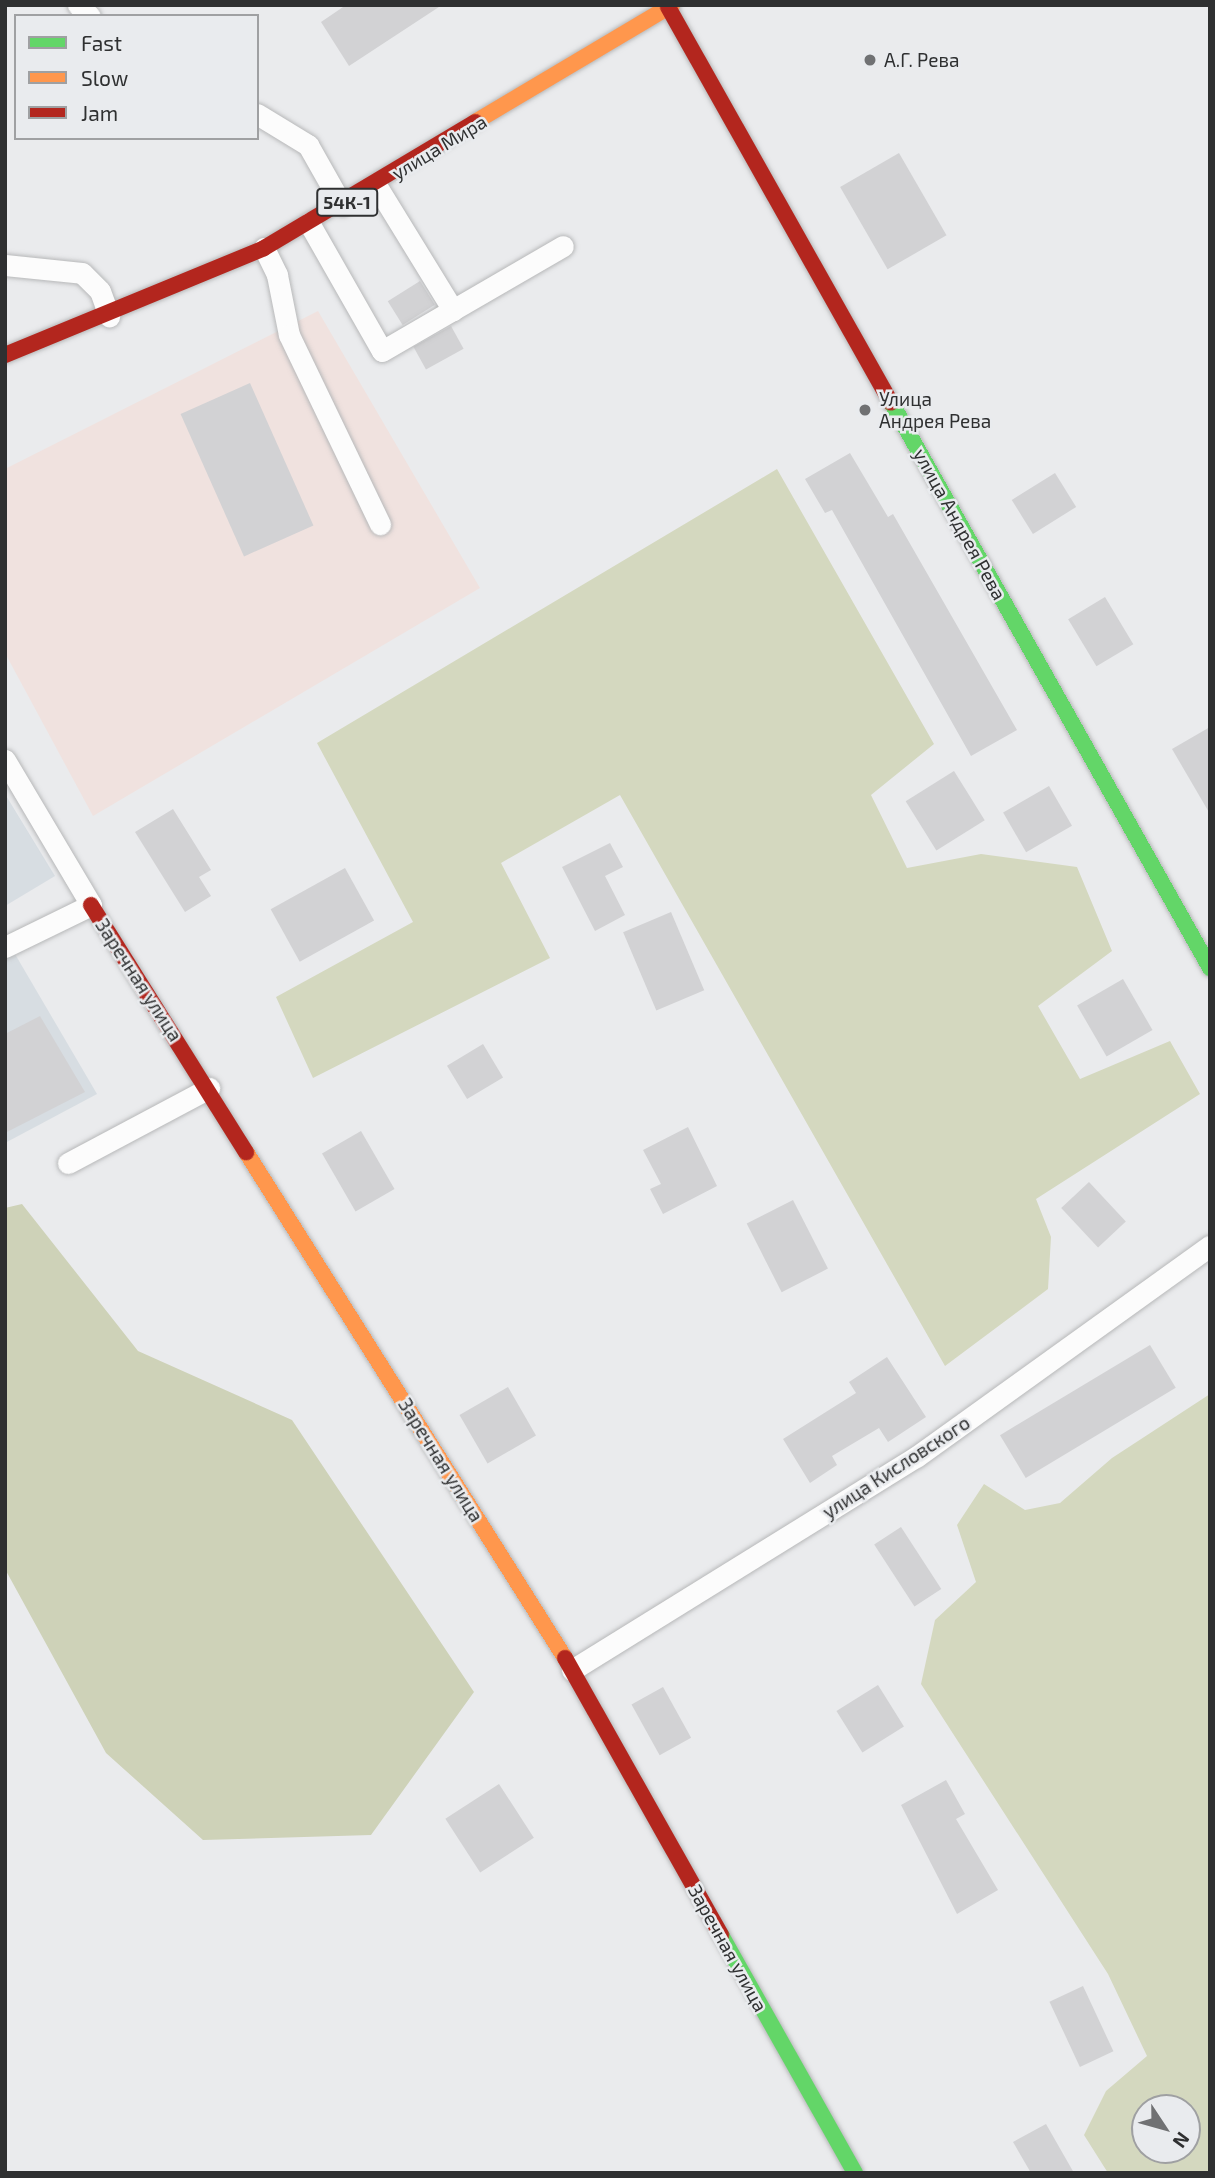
<!DOCTYPE html>
<html>
<head>
<meta charset="utf-8">
<style>
	body { margin:0 }
	#map { position:relative; width:1215px; height:2178px; overflow:hidden; background:#eaebed; font-family:"Exo 2",sans-serif }
	div>[style] { position:absolute }
	[style*='--x'] { left:calc(var(--x)*1px); top:calc(var(--y)*1px); width:calc(var(--w)*1px); rotate:calc(var(--a)*1deg) }
	.built>* { inset:0; background:#d7dde2 }
	.industrial>* { inset:0; background:#f0e2df }
	.green>* { inset:0; background:#d4d8bf }
	.forest>* { inset:0; background:#ced2b8 }
	.building>* { inset:0; background:#d2d2d4; transform-origin:0 0 }
	.roads { filter:drop-shadow(0 0 2px #b7b8b9) drop-shadow(0 0 2px #b7b8b9) }
	.lane>* { height:21px; margin:-10.5px; padding:0 10.5px; transform-origin:10.5px; border-radius:10.5px; background:#fcfcfc }
	.fast>* { height:16px; margin:-8px; padding:0 8px; transform-origin:8px; border-radius:8px; background:#63d668 }
	.slow>* { height:16px; margin:-8px; padding:0 8px; transform-origin:8px; border-radius:8px; background:#ff974d }
	.jam>* { height:16px; margin:-8px; padding:0 8px; transform-origin:8px; border-radius:8px; background:#b3261e }
	.dots>* { width:19px; height:19px; translate:-50% -50%; box-sizing:border-box; border:4px solid #e9ebee; border-radius:50% }
	span { translate:-50% -50%; white-space:nowrap; text-align:center; line-height:1.15; -webkit-text-stroke:5px #e9ebee; paint-order:stroke }
	.shield-label span { padding:2px 5px; background:#e9ebee; border:2px solid; border-radius:5px; -webkit-text-stroke-width:0 }
	.shield-label { font-size:18px; color:#2f3031; font-weight:700 }
	.poi-label { font-size:19px; color:#2f3031 }
	.left { translate:0 -50%; text-align:left }
	.street-label { font-size:19px; color:#2f3031 }
	.frame { position:absolute; inset:0; border:7px solid #2f3031; pointer-events:none }
	.legend { position:absolute; left:14px; top:14px; width:245px; height:126px; box-sizing:border-box; background:#e9ebee; border:2px solid #9fa0a2; margin:0; padding:9px 12px; list-style:none; font-size:21px; color:#2f3031 }
	.legend li { display:flex; align-items:center; gap:14px; height:35px }
	.legend b { width:35px; border:2px solid #9fa0a2 }
	.north { position:absolute; left:1131px; top:2094px; width:70px; height:70px; box-sizing:border-box; background:#e9ebee; border:2px solid #9fa0a2; border-radius:50%; rotate:126deg; font-size:19px; font-weight:700; line-height:28px; text-align:center; color:#2f3031 }
	.north::after { content:''; display:block; margin:auto; width:24px; height:32px; background:#707173; clip-path:polygon(50% 0,100% 100%,50% 72%,0 100%) }
</style>
</head>
<body>
<div id="map">
	<div class="built">
		<i style="clip-path:polygon(5px 794px,55px 876px,5px 906px)"></i>
		<i style="clip-path:polygon(5px 937px,97px 1094px,5px 1143px)"></i>
	</div>
	<div class="industrial">
		<i style="clip-path:polygon(318px 311px,480px 588px,93px 816px,5px 653px,5px 469px)"></i>
	</div>
	<div class="green">
		<i style="clip-path:polygon(777px 469px,934px 744px,871px 795px,907px 868px,981px 854px,1077px 867px,1112px 951px,1038px 1006px,1080px 1079px,1170px 1041px,1200px 1094px,1036px 1199px,1051px 1237px,1048px 1289px,945px 1366px,620px 795px,501px 863px,550px 958px,313px 1078px,276px 997px,413px 922px,317px 743px)"></i>
		<i style="clip-path:polygon(evenodd,1210px 1394px,1210px 2173px,1108px 2173px,1084px 2135px,1106px 2091px,1147px 2056px,1108px 1974px,921px 1684px,935px 1620px,976px 1582px,957px 1525px,984px 1484px,1025px 1510px,1060px 1503px,1112px 1458px,1210px 1394px,1145px 2108px,1187px 2108px,1187px 2150px,1145px 2150px,1145px 2108px)"></i>
	</div>
	<div class="forest">
		<i style="clip-path:polygon(22px 1204px,138px 1351px,292px 1420px,474px 1692px,371px 1835px,203px 1840px,106px 1753px,5px 1569px,5px 1208px)"></i>
	</div>
	<div class="building">
		<i style="clip-path:polygon(346px 5px,442px 5px,349px 66px,321px 22px)"></i>
		<i style="left:899px;top:153px;width:95px;height:68px;rotate:60deg"></i>
		<i style="left:420px;top:281px;width:28px;height:38px;rotate:58deg"></i>
		<i style="left:451px;top:326px;width:26px;height:43px;rotate:61deg"></i>
		<i style="left:250px;top:383px;width:156px;height:76px;rotate:66deg"></i>
		<i style="clip-path:polygon(850px 453px,888px 517px,893px 514px,1017px 730px,971px 756px,832px 510px,825px 513px,805px 479px)"></i>
		<i style="left:1055px;top:473px;width:40px;height:51px;rotate:58deg"></i>
		<i style="left:1105px;top:597px;width:55px;height:43px;rotate:59deg"></i>
		<i style="clip-path:polygon(1210px 727px,1210px 814px,1172px 749px)"></i>
		<i style="left:954px;top:771px;width:58px;height:57px;rotate:58deg"></i>
		<i style="left:1049px;top:786px;width:46px;height:53px;rotate:60deg"></i>
		<i style="clip-path:polygon(173px 809px,211px 870px,199px 877px,211px 896px,185px 912px,135px 832px)"></i>
		<i style="clip-path:polygon(610px 843px,623px 867px,605px 876px,625px 915px,595px 931px,562px 867px)"></i>
		<i style="left:345px;top:868px;width:60px;height:85px;rotate:61deg"></i>
		<i style="left:671px;top:912px;width:85px;height:52px;rotate:67deg"></i>
		<i style="left:1123px;top:979px;width:59px;height:53px;rotate:60deg"></i>
		<i style="clip-path:polygon(40px 1016px,85px 1092px,5px 1133px,5px 1034px)"></i>
		<i style="left:483px;top:1044px;width:39px;height:42px;rotate:59deg"></i>
		<i style="clip-path:polygon(688px 1127px,717px 1186px,663px 1214px,650px 1189px,661px 1184px,643px 1150px)"></i>
		<i style="left:361px;top:1131px;width:67px;height:45px;rotate:60deg"></i>
		<i style="left:1089px;top:1182px;width:54px;height:38px;rotate:47deg"></i>
		<i style="left:793px;top:1200px;width:77px;height:52px;rotate:63deg"></i>
		<i style="left:1150px;top:1345px;width:50px;height:175px;rotate:59deg"></i>
		<i style="clip-path:polygon(887px 1357px,926px 1417px,888px 1442px,879px 1428px,832px 1456px,837px 1465px,810px 1483px,783px 1439px,856px 1393px,849px 1382px)"></i>
		<i style="left:508px;top:1387px;width:56px;height:56px;rotate:60deg"></i>
		<i style="left:901px;top:1527px;width:74px;height:32px;rotate:57deg"></i>
		<i style="left:878px;top:1685px;width:49px;height:49px;rotate:58deg"></i>
		<i style="left:663px;top:1687px;width:58px;height:36px;rotate:61deg"></i>
		<i style="clip-path:polygon(946px 1780px,965px 1814px,956px 1819px,998px 1890px,957px 1914px,901px 1805px)"></i>
		<i style="left:499px;top:1784px;width:64px;height:64px;rotate:57deg"></i>
		<i style="left:1083px;top:1986px;width:72px;height:37px;rotate:65deg"></i>
		<i style="clip-path:polygon(1046px 2124px,1074px 2173px,1031px 2173px,1013px 2142px)"></i>
	</div>
	<div class="roads">
		<div class="lane">
			<i style="--x:78;--y:5;--w:16;--a:43"></i>
			<i style="--x:257;--y:114;--w:60;--a:31.3"></i>
			<i style="--x:308;--y:145;--w:69;--a:60.5"></i>
			<i style="--x:376;--y:185;--w:147;--a:58.4"></i>
			<i style="--x:309;--y:223;--w:147;--a:60.3"></i>
			<i style="--x:382;--y:351;--w:209;--a:-30.1"></i>
			<i style="--x:264;--y:248;--w:30;--a:64"></i>
			<i style="--x:277;--y:275;--w:61;--a:78.7"></i>
			<i style="--x:289;--y:335;--w:210;--a:64.3"></i>
			<i style="--x:5;--y:265;--w:77;--a:5.9"></i>
			<i style="--x:82;--y:273;--w:25;--a:45"></i>
			<i style="--x:100;--y:291;--w:27;--a:70"></i>
			<i style="--x:5;--y:760;--w:169;--a:59.3"></i>
			<i style="--x:91;--y:905;--w:96;--a:154"></i>
			<i style="--x:68;--y:1163;--w:160;--a:-28"></i>
			<i style="--x:572;--y:1670;--w:405;--a:-31.8"></i>
			<i style="--x:916;--y:1457;--w:362;--a:-35.7"></i>
		</div>
		<div class="fast">
			<i style="--x:891;--y:402;--w:650;--a:60.59"></i>
			<i style="--x:721;--y:1935;--w:273;--a:60.6"></i>
		</div>
		<div class="slow">
			<i style="--x:475;--y:122;--w:229;--a:-30.7"></i>
			<i style="--x:246;--y:1152;--w:598;--a:57.77"></i>
		</div>
		<div class="jam">
			<i style="--x:668;--y:7;--w:454;--a:60.6"></i>
			<i style="--x:5;--y:355;--w:280;--a:-22.4"></i>
			<i style="--x:264;--y:248;--w:246;--a:-30.8"></i>
			<i style="--x:91;--y:905;--w:292;--a:57.9"></i>
			<i style="--x:565;--y:1658;--w:318;--a:60.6"></i>
		</div>
	</div>
	<div class="dots">
		<i style="left:870px;top:60px;background:#707173"></i>
		<i style="left:865px;top:410px;background:#707173"></i>
	</div>
	<div class="shield-label">
		<span style="left:347px;top:202px">54К-1</span>
	</div>
	<div class="poi-label">
		<span class="left" style="left:884px;top:60px">А.Г. Рева</span>
		<span class="left" style="left:879px;top:410px">Улица<br>Андрея Рева</span>
	</div>
	<div class="street-label">
		<span style="left:439px;top:147px;rotate:-31deg">улица Мира</span>
		<span style="left:960px;top:524px;rotate:61deg">улица Андрея Рева</span>
		<span style="left:139px;top:980px;rotate:57deg">Заречная улица</span>
		<span style="left:441px;top:1460px;rotate:58deg">Заречная улица</span>
		<span style="left:896px;top:1467px;rotate:-33deg">улица Кисловского</span>
		<span style="left:728px;top:1948px;rotate:61deg">Заречная улица</span>
	</div>
	<div class="frame"></div>
	<ul class="legend">
	<li><b style="height:9px;background:#63d668"></b>Fast</li>
	<li><b style="height:9px;background:#ff974d"></b>Slow</li>
	<li><b style="height:9px;background:#b3261e"></b>Jam</li>
	</ul>
	<div class="north">N</div>
</div>
</body>
</html>
